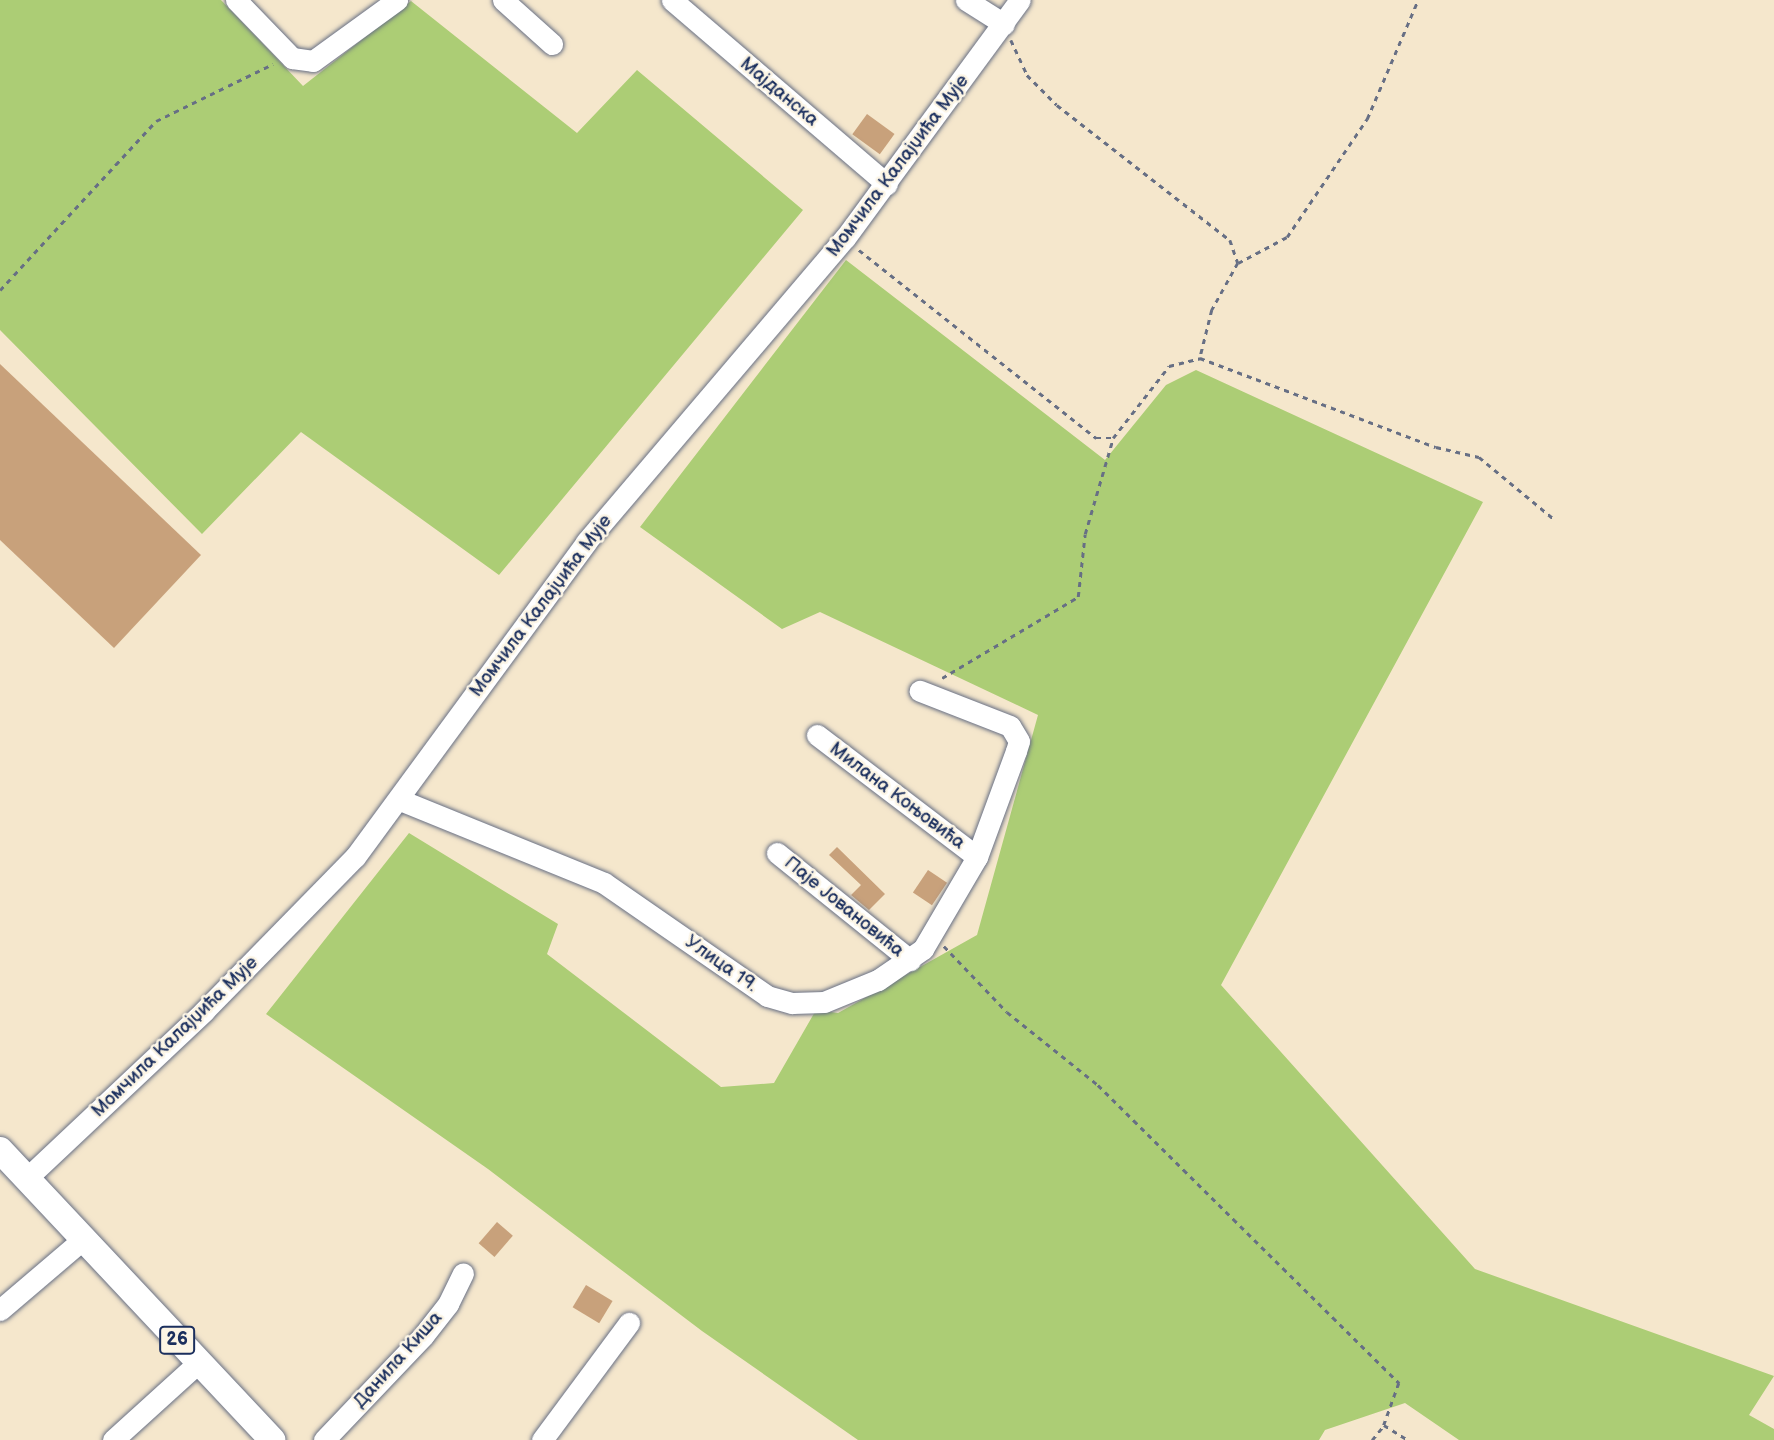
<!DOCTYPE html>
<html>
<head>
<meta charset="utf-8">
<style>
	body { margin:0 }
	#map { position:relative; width:1774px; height:1440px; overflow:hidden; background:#f5e7cc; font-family:"Balsamiq Sans",sans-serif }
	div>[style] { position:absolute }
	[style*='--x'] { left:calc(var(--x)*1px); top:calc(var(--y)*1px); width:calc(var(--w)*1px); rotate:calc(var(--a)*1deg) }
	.green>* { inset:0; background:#accd75 }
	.building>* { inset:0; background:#c8a17b; transform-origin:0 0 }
	.path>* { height:2.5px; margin-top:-1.25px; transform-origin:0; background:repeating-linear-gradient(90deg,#676f84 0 5px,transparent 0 10px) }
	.roads { filter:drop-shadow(0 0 2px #676f84) drop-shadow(0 0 2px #676f84) }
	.minor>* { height:21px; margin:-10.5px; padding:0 10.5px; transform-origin:10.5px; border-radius:10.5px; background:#fff }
	.major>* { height:26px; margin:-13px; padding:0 13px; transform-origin:13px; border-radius:13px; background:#fff }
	span { translate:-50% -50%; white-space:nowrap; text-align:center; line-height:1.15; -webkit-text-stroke:5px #fcf5e5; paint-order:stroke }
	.shield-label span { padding:2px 5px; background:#fcf5e5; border:2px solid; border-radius:5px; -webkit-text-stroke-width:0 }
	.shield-label { font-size:18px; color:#1b2f5e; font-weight:700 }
	.street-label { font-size:19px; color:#1b2f5e }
</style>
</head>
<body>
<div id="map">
	<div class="green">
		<i style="clip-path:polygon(0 0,221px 0,303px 86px,411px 1px,577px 133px,637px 70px,803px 210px,499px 575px,301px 432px,202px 534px,0 330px)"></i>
		<i style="clip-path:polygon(846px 260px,1105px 460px,1166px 385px,1196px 370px,1483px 502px,1221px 985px,1475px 1269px,1774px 1376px,1749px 1415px,1774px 1429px,1774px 1440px,1459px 1440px,1405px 1403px,1325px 1430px,1319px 1440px,858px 1440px,702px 1331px,488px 1169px,266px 1014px,409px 833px,558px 924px,547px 954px,721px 1087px,774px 1083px,816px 1010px,838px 1013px,977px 935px,1038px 715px,820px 612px,782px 629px,640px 527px)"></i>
	</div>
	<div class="building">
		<i style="left:867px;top:114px;width:34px;height:25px;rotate:36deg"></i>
		<i style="clip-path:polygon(0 364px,201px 555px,114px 648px,0 540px)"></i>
		<i style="clip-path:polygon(837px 847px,885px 894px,869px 910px,851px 895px,861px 885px,829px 855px)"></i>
		<i style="left:928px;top:870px;width:23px;height:27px;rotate:34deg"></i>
		<i style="left:497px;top:1222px;width:21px;height:28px;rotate:41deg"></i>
		<i style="left:586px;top:1285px;width:31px;height:26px;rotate:31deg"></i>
	</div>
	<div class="path">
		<i style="--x:1011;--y:40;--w:38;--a:65"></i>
		<i style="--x:1027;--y:75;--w:42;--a:45"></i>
		<i style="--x:1057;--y:105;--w:219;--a:38"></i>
		<i style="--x:1230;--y:240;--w:24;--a:71"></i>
		<i style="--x:1238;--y:263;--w:54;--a:119"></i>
		<i style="--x:1212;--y:310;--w:49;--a:104"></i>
		<i style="--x:859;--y:250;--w:303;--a:38.4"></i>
		<i style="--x:1096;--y:438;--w:17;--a:0"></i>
		<i style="--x:1113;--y:438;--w:91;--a:-52.1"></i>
		<i style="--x:1169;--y:366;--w:32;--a:-14"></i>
		<i style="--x:1200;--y:358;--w:252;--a:20.7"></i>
		<i style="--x:1436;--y:447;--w:44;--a:13.1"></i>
		<i style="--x:1479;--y:457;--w:97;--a:39.6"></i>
		<i style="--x:1238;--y:263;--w:55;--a:-28"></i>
		<i style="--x:1287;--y:237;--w:143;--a:-55.9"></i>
		<i style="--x:1367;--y:119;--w:129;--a:-66.8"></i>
		<i style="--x:0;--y:290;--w:230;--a:-47.3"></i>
		<i style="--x:156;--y:121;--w:130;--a:-26"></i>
		<i style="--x:942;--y:678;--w:158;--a:-30.8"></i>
		<i style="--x:1078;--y:597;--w:63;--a:-83.7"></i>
		<i style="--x:1085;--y:534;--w:100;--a:-73.7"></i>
		<i style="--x:944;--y:946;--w:91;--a:46.3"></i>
		<i style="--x:1007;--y:1012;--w:117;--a:38.7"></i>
		<i style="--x:1098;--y:1085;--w:424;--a:44.7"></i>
		<i style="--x:1399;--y:1383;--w:45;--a:109.7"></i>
		<i style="--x:1384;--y:1425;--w:28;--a:32"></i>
		<i style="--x:1372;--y:1440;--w:19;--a:-51"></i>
	</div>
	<div class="roads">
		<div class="minor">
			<i style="--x:236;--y:0;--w:81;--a:46"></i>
			<i style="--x:292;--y:58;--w:21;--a:8"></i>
			<i style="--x:313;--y:61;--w:104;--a:-36"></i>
			<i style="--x:503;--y:0;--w:66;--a:41.9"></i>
			<i style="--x:672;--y:0;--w:283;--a:40.6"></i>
			<i style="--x:966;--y:0;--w:45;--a:32.3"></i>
			<i style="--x:817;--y:735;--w:201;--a:37.3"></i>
			<i style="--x:400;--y:800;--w:220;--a:22.1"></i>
			<i style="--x:604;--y:883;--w:198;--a:34.7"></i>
			<i style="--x:767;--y:996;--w:26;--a:16"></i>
			<i style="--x:792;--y:1003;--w:32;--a:-2"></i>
			<i style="--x:824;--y:1002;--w:58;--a:-22.2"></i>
			<i style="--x:878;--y:980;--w:55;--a:-34.6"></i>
			<i style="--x:923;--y:949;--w:107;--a:-59.6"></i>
			<i style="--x:977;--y:857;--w:113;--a:-69.8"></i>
			<i style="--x:1016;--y:751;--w:10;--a:-73"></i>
			<i style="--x:1019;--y:741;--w:17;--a:-121"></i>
			<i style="--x:1010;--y:726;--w:97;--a:-158.7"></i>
			<i style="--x:777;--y:853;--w:171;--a:38.8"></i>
			<i style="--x:26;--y:1179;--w:245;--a:-43.3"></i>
			<i style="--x:204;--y:1011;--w:216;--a:-45.6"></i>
			<i style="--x:355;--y:857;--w:391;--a:-53.7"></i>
			<i style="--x:586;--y:542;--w:399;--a:-49.6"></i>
			<i style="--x:845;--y:238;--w:295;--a:-53.7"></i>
			<i style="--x:0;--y:1310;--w:109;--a:-40.5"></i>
			<i style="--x:113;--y:1440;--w:115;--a:-42.2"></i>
			<i style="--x:324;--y:1440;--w:144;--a:-46.4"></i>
			<i style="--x:423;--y:1336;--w:41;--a:-52"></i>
			<i style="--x:448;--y:1304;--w:34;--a:-64"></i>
			<i style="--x:542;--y:1440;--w:146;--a:-53.4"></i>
		</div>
		<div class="major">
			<i style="--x:0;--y:1150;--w:398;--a:46.8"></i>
		</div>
	</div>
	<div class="shield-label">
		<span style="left:177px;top:1340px">26</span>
	</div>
	<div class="street-label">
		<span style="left:779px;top:92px;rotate:40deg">Мајданска</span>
		<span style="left:898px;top:166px;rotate:-53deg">Момчила Калајџића Мује</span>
		<span style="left:541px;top:606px;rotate:-53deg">Момчила Калајџића Мује</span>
		<span style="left:897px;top:796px;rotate:37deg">Милана Коњовића</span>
		<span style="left:844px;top:907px;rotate:39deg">Паје Јовановића</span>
		<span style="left:721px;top:964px;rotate:35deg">Улица 19.</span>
		<span style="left:175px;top:1037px;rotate:-44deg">Момчила Калајџића Мује</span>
		<span style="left:398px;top:1360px;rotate:-48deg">Данила Киша</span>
	</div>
</div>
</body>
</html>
